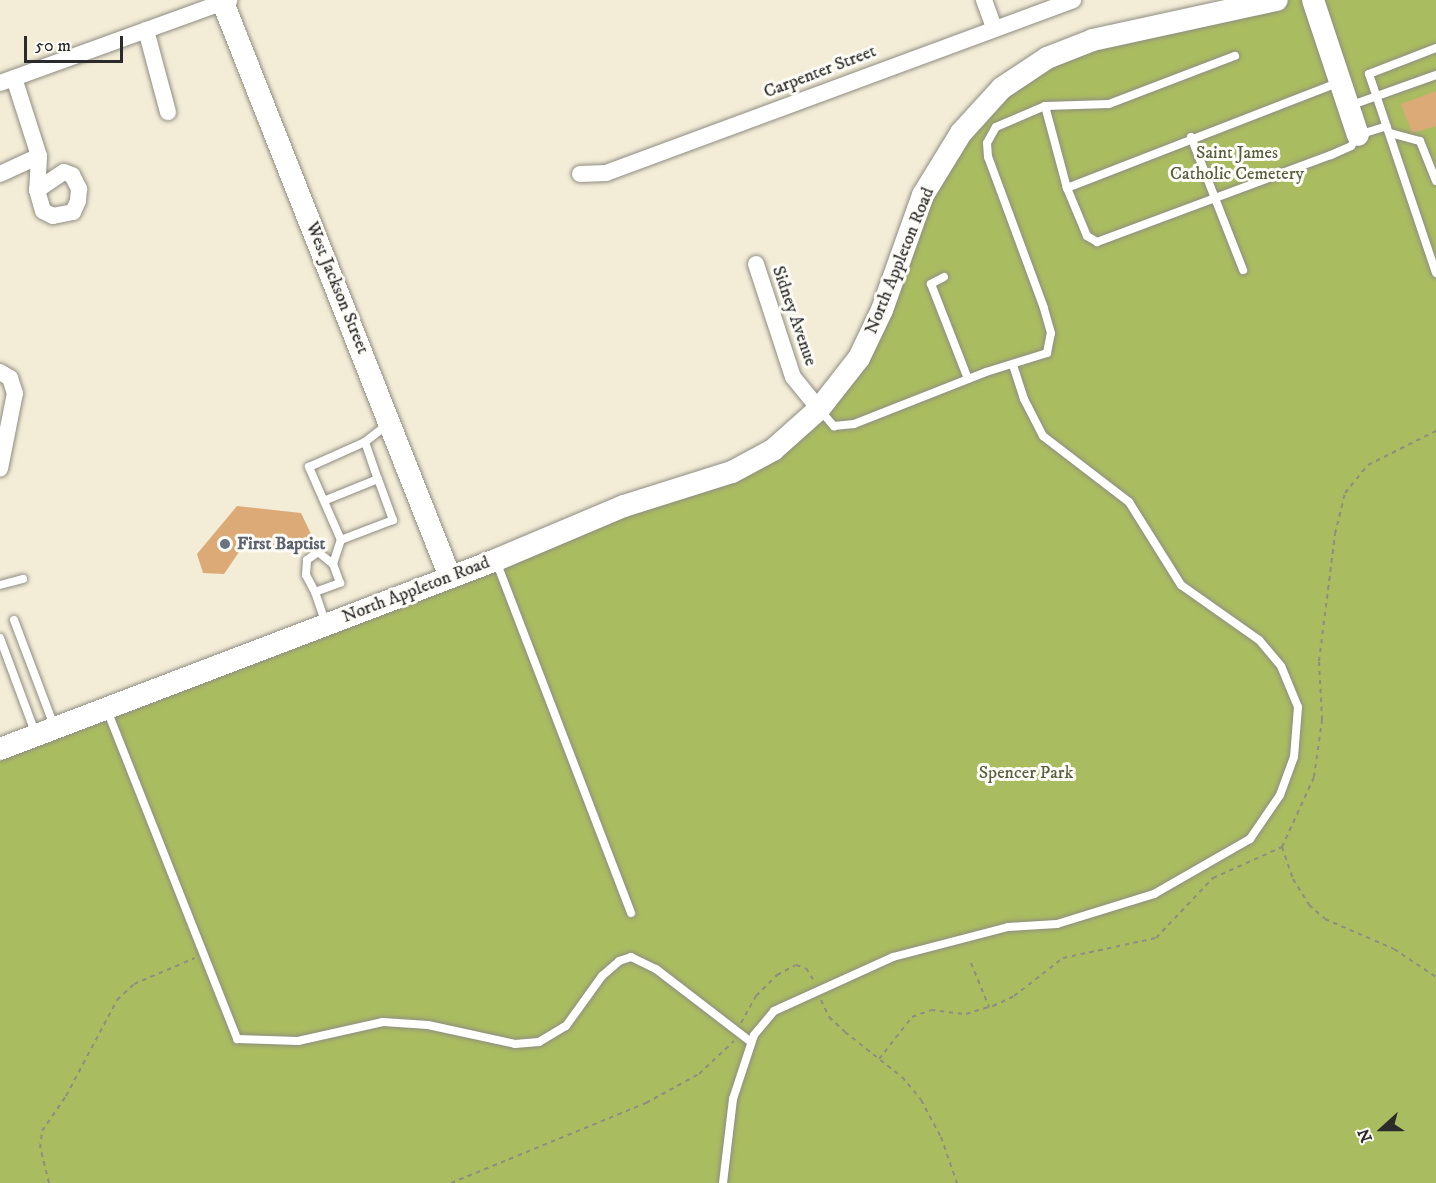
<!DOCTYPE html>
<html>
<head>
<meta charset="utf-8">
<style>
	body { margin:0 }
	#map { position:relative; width:1436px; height:1183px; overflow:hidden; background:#f3edd7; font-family:"IM FELL DW Pica",serif }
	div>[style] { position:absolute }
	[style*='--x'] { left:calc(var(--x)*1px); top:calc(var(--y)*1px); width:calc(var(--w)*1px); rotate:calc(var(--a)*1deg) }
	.green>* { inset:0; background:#aabc60 }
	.building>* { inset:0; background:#dcaa77 }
	.path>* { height:2px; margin-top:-1px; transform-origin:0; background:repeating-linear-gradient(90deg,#8f8c81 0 4.5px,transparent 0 9px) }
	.roads { filter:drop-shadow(0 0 2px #8f8c81) drop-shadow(0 0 2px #8f8c81) }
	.lane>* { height:8px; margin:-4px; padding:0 4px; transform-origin:4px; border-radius:4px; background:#fff }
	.street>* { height:16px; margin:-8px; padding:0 8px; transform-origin:8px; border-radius:8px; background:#fff }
	.secondary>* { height:22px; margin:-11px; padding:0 11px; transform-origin:11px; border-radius:11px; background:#fff }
	.dots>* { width:16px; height:16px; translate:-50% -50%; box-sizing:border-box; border:3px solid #fdfcf7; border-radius:50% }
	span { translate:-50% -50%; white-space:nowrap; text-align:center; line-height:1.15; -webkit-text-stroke:6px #fdfcf7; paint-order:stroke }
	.street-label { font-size:18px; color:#2b2b2b }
	.park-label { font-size:18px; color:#575e3e }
	.worship-label { font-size:18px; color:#5b616d; font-weight:700 }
	.left { translate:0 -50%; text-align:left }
	.north { position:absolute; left:1352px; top:1099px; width:60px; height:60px; -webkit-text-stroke:4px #fdfcf7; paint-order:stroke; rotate:249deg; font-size:16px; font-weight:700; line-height:24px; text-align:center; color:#2b2b2b }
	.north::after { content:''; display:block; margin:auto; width:21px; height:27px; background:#2b2b2b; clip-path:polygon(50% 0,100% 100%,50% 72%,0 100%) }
	.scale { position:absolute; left:24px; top:36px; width:99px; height:27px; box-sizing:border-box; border:3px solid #2b2b2b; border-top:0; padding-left:8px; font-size:18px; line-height:21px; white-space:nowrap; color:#2b2b2b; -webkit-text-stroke:4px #fdfcf7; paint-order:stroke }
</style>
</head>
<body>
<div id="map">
	<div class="green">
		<i style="clip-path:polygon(1277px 0,1436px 0,1436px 1183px,0 1183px,0 748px,732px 472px,819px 408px,933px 197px,961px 133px,1047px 58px)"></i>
	</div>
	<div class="building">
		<i style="clip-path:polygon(1436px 91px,1436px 126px,1412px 133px,1401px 104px)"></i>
		<i style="clip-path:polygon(237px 506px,301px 513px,313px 538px,292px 550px,248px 539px,224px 574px,203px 573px,197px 554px)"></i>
	</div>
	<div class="path">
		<i style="--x:1282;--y:847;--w:34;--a:71"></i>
		<i style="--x:1293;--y:879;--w:31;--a:58"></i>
		<i style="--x:1309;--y:905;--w:21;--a:41"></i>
		<i style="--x:1325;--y:919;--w:75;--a:23.5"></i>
		<i style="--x:1394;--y:949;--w:50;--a:33.7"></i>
		<i style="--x:971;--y:963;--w:48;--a:67.8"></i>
		<i style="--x:821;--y:1000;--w:19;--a:65"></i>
		<i style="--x:829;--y:1017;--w:22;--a:43"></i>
		<i style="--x:845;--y:1032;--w:73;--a:38.3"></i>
		<i style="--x:902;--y:1077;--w:30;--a:50"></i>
		<i style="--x:921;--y:1100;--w:42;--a:61.6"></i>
		<i style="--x:941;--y:1137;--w:49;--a:70.8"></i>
		<i style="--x:741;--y:1023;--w:31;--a:-61"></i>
		<i style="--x:756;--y:996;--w:30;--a:-45"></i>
		<i style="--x:777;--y:975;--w:21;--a:-28"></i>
		<i style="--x:796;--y:965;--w:10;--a:17"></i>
		<i style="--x:806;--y:968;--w:15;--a:58"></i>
		<i style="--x:879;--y:1059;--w:53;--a:-51.8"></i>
		<i style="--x:912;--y:1017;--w:20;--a:-20"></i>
		<i style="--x:931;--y:1010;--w:35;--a:7"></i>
		<i style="--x:966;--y:1014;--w:28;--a:-17"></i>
		<i style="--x:993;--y:1006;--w:23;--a:-25"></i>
		<i style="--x:1014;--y:996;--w:62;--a:-37.8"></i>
		<i style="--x:1063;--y:958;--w:95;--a:-12.1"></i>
		<i style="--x:1156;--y:938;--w:83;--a:-46.5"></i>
		<i style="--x:1213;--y:878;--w:76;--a:-24.2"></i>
		<i style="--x:1282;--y:847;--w:77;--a:-65.4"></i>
		<i style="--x:1314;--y:777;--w:58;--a:-82"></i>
		<i style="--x:1322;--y:720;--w:59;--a:-92.9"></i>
		<i style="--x:1319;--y:661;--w:128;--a:-82.8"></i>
		<i style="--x:1335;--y:534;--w:42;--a:-76.3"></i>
		<i style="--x:1345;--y:493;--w:36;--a:-51"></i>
		<i style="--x:1368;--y:465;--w:76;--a:-26.6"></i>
		<i style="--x:49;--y:1183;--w:36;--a:-104"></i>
		<i style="--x:40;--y:1148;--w:17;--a:-83"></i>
		<i style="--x:42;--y:1131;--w:42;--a:-55.6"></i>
		<i style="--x:66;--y:1096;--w:109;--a:-62"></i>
		<i style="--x:117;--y:1000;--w:23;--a:-43"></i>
		<i style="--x:134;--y:984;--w:66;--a:-23.1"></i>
		<i style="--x:451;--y:1183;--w:211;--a:-22.3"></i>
		<i style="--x:646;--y:1103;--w:60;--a:-28.7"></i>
		<i style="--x:699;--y:1074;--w:48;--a:-43.3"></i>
	</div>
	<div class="roads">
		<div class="lane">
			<i style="--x:1436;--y:48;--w:72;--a:158.8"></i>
			<i style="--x:1369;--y:74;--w:210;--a:71.4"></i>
			<i style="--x:1340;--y:82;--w:293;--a:158.8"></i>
			<i style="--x:1067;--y:188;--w:52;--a:67.4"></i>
			<i style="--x:1087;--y:236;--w:12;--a:31"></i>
			<i style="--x:1097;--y:242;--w:250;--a:-20.4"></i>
			<i style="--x:1331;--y:155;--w:22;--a:-24"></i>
			<i style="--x:1351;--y:146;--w:13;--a:-58"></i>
			<i style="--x:1358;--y:135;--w:30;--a:-17"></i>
			<i style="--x:1045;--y:106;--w:85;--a:75"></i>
			<i style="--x:1349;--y:106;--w:92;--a:-19.6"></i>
			<i style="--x:1390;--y:133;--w:31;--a:15"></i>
			<i style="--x:1420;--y:141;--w:43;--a:68.2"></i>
			<i style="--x:1191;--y:137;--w:143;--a:68.6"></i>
			<i style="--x:944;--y:277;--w:15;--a:152"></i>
			<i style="--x:931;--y:284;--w:102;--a:68.7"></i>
			<i style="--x:819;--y:409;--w:23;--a:49"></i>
			<i style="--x:834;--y:426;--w:20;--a:-6"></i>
			<i style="--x:854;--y:424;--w:142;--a:-21.5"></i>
			<i style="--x:986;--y:372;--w:64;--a:-17.3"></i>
			<i style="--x:1047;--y:353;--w:20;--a:-79"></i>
			<i style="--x:1051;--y:333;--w:26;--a:-106"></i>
			<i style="--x:1044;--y:308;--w:161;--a:-110.3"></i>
			<i style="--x:988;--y:157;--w:14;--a:-94"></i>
			<i style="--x:987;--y:143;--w:18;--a:-61"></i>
			<i style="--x:996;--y:127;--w:53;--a:-23.2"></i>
			<i style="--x:1045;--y:106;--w:64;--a:-1.8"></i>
			<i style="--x:1109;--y:104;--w:135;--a:-20.9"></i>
			<i style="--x:365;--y:442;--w:39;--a:71"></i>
			<i style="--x:326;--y:500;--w:56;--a:-22"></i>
			<i style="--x:378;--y:479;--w:44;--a:69.9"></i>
			<i style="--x:393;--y:520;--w:56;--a:159"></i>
			<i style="--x:496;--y:561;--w:377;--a:69"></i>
			<i style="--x:0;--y:585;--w:24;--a:-15"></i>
			<i style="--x:315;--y:592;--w:19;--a:-118"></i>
			<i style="--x:306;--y:575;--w:15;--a:-86"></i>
			<i style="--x:307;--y:560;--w:14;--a:-36"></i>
			<i style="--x:318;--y:552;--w:19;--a:39"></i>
			<i style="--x:14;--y:620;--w:113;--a:69.3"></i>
			<i style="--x:326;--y:624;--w:34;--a:-109"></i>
			<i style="--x:315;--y:592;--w:27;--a:-20"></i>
			<i style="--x:340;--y:583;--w:20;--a:-110"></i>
			<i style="--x:333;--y:564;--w:25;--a:-72"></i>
			<i style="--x:341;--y:540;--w:80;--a:-113.7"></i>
			<i style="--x:309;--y:467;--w:61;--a:-24.1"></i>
			<i style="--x:365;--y:442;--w:28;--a:-38"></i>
			<i style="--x:0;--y:638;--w:103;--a:69.6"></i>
			<i style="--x:107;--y:710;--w:354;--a:68.4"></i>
			<i style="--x:237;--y:1039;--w:61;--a:1.9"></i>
			<i style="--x:298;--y:1041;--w:87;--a:-12.6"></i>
			<i style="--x:383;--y:1022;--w:45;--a:3.8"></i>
			<i style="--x:428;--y:1025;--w:89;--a:12.3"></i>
			<i style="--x:515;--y:1044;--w:24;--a:-5"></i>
			<i style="--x:539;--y:1042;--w:31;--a:-31"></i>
			<i style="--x:566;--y:1026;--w:62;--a:-54.2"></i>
			<i style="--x:602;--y:976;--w:23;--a:-41"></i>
			<i style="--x:619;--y:961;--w:13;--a:-18"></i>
			<i style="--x:631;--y:957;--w:28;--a:26"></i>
			<i style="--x:656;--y:969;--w:120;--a:37.5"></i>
			<i style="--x:723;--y:1183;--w:85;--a:-83.2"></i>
			<i style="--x:733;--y:1099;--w:67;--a:-71.8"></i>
			<i style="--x:754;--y:1035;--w:31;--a:-50"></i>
			<i style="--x:774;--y:1011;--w:131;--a:-24.4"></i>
			<i style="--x:893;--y:957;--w:119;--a:-14.6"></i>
			<i style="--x:1008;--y:927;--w:49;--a:-3.5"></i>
			<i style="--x:1057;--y:924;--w:102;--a:-17.2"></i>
			<i style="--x:1154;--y:894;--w:111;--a:-29.8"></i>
			<i style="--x:1250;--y:839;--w:53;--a:-55.7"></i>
			<i style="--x:1280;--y:795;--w:40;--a:-69.8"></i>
			<i style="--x:1294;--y:757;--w:50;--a:-85.4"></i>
			<i style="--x:1298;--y:707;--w:44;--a:-112.5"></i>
			<i style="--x:1281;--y:666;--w:34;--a:-130"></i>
			<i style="--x:1259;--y:640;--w:95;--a:-144.8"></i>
			<i style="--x:1181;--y:585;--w:98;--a:-122.1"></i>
			<i style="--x:1129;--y:502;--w:108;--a:-142.5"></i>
			<i style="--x:1043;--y:436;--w:42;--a:-117.2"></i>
			<i style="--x:1024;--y:399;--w:36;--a:-108"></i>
		</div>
		<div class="street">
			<i style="--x:984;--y:0;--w:29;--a:70"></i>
			<i style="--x:146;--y:30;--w:85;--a:75"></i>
			<i style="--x:14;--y:78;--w:82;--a:72.2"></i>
			<i style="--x:39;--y:156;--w:34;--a:93"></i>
			<i style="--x:0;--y:83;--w:244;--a:-19.9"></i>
			<i style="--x:64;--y:172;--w:9;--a:21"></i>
			<i style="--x:72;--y:175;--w:16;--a:63"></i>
			<i style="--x:79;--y:189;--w:12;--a:95"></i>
			<i style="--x:78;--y:201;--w:12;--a:114"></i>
			<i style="--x:73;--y:212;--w:20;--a:169"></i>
			<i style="--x:53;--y:216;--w:11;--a:-153"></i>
			<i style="--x:43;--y:211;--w:22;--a:-106"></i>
			<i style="--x:37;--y:190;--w:32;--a:-34"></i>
			<i style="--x:0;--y:174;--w:43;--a:-24.8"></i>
			<i style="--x:580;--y:174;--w:26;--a:-2"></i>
			<i style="--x:606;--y:173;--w:498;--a:-20.3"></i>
			<i style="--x:756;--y:264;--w:119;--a:71.9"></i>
			<i style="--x:793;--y:377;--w:41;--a:50.9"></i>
			<i style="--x:0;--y:372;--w:12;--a:31"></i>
			<i style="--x:10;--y:378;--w:16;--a:72"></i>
			<i style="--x:15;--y:393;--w:77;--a:101.2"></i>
		</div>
		<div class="secondary">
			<i style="--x:222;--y:0;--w:620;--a:68.44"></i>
			<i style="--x:1313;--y:0;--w:142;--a:71.6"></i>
			<i style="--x:0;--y:749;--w:531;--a:-20.86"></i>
			<i style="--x:496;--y:560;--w:139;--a:-22.9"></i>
			<i style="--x:624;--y:506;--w:113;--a:-17.5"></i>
			<i style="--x:732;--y:472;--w:47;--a:-28.2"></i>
			<i style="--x:773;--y:450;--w:62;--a:-41.7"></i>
			<i style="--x:819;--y:409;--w:65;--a:-51.9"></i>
			<i style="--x:859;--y:358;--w:53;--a:-64.4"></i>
			<i style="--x:882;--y:310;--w:122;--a:-70.4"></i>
			<i style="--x:923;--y:195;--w:73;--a:-58.5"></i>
			<i style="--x:961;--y:133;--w:61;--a:-47.7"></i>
			<i style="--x:1002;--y:88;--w:54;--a:-33.7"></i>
			<i style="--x:1047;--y:58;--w:49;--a:-21.4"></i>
			<i style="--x:1093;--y:40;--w:188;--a:-12.3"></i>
		</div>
	</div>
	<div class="dots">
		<i style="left:225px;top:544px;background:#6b7280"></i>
	</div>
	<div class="street-label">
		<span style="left:820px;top:72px;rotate:-21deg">Carpenter Street</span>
		<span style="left:900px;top:261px;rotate:-68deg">North Appleton Road</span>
		<span style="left:337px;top:288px;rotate:68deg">West Jackson Street</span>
		<span style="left:794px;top:316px;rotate:71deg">Sidney Avenue</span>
		<span style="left:416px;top:590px;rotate:-21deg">North Appleton Road</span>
	</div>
	<div class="park-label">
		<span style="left:1237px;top:164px">Saint James<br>Catholic Cemetery</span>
		<span style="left:1026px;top:773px">Spencer Park</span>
	</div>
	<div class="worship-label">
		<span class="left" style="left:237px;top:544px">First Baptist</span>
	</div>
	<div class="north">N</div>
	<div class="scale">50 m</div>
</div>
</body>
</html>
